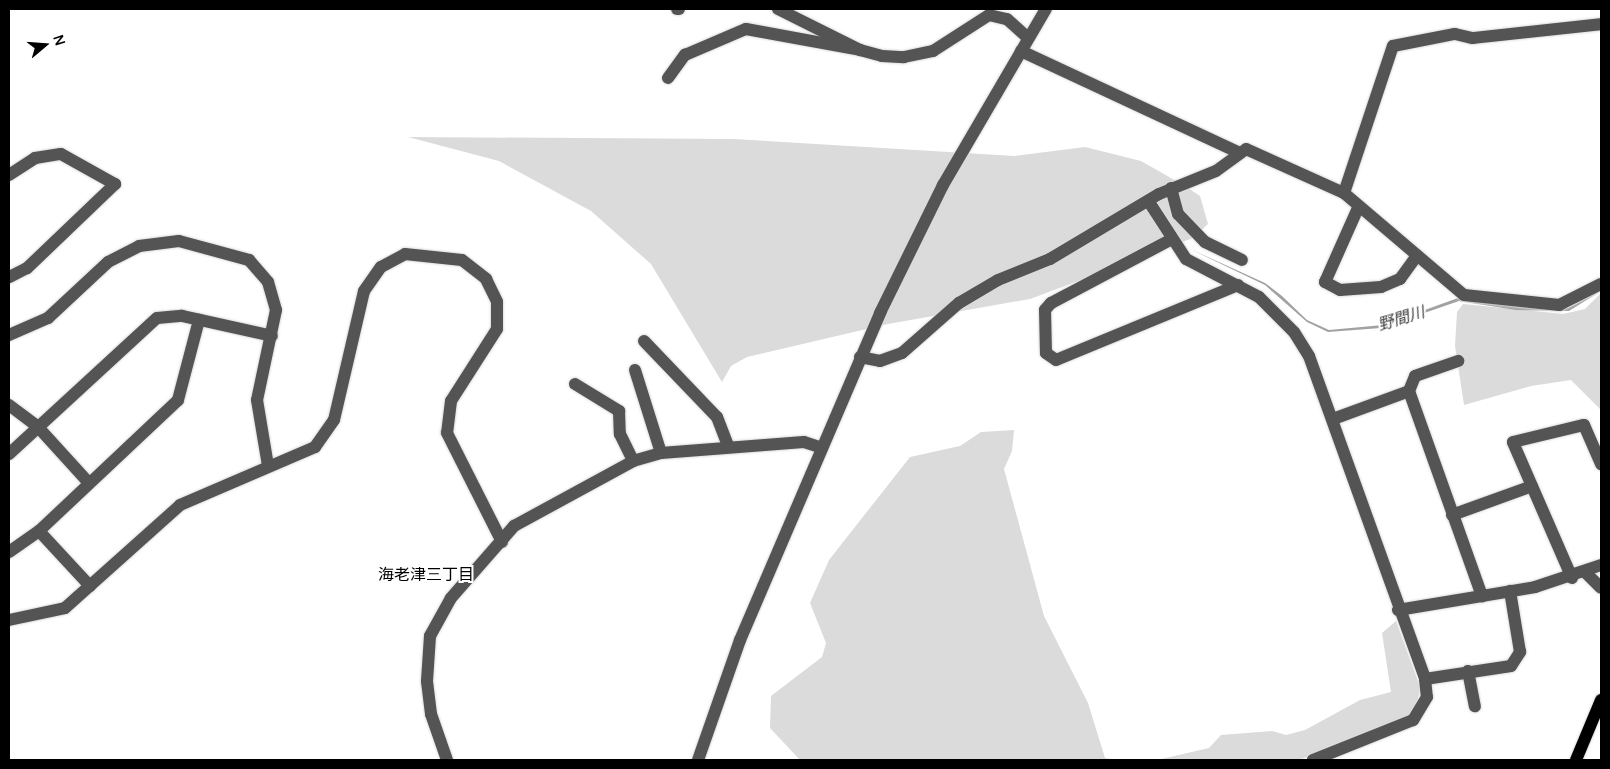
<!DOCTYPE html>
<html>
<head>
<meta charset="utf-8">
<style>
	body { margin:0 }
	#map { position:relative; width:1610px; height:769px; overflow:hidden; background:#fff; font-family:Manrope,"Noto Sans JP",sans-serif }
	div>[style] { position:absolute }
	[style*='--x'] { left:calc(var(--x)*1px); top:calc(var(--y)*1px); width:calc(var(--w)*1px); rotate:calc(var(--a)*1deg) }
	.green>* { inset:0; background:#dbdbdb }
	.water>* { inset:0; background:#a2a2a2 }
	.roads { filter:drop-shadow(0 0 1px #dbdbdb) drop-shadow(0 0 1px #dbdbdb) }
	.minor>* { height:12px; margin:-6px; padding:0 6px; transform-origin:6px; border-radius:6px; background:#545454 }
	.major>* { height:12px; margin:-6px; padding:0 6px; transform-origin:6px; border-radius:6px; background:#000 }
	span { translate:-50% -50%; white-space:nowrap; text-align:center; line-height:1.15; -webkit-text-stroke:4px #fff; paint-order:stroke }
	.water-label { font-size:16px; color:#434343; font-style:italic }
	.neighbourhood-label { font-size:16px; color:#000 }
	.frame { position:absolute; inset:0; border:10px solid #000; pointer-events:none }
	.north { position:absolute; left:20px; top:20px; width:50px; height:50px; -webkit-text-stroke:4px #fff; paint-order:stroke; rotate:72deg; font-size:14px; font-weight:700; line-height:20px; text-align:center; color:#000 }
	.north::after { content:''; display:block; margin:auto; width:18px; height:22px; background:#000; clip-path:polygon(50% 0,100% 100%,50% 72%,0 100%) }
</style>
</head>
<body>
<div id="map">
	<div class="green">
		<i style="clip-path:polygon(408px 137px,733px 139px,1015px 156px,1085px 147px,1141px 161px,1185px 186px,1200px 196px,1208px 224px,1193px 238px,1030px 299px,888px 324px,747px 357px,731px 366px,722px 382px,651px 264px,591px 211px,499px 161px)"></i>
		<i style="clip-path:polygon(1601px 293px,1601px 410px,1571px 380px,1531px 386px,1464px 405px,1455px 346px,1457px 312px,1463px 304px,1563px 314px,1585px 309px)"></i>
		<i style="clip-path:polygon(1014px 430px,1012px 451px,1004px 469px,1044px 616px,1088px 703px,1105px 758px,1119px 760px,800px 760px,770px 728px,771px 696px,822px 657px,826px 643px,810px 603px,829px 560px,910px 457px,960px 446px,981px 432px)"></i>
		<i style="clip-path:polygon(1396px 621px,1420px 687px,1417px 705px,1405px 719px,1299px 760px,1157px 760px,1209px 748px,1221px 735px,1272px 731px,1286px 735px,1305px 730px,1360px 700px,1391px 692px,1382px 633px)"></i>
	</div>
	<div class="water">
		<i style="clip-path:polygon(1188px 248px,1265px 283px,1282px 296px,1307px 320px,1329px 330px,1383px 325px,1458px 298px,1568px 308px,1601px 291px,1569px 311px,1516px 310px,1459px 301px,1381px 328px,1328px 332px,1307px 322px,1265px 285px)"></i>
	</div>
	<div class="roads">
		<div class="minor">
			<i style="--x:677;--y:9;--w:2;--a:0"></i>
			<i style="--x:778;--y:9;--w:92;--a:26.6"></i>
			<i style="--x:860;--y:50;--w:23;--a:15"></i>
			<i style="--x:882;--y:56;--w:22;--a:3"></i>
			<i style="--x:904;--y:57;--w:30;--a:-12"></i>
			<i style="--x:933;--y:51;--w:67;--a:-32.7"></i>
			<i style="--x:989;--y:15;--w:18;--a:13"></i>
			<i style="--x:1007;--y:19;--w:28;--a:42"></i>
			<i style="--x:1021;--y:51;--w:239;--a:25"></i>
			<i style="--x:668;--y:78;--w:29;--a:-54"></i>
			<i style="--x:685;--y:55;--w:66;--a:-23.1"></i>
			<i style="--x:746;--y:29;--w:116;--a:10.4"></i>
			<i style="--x:9;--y:175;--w:31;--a:-33"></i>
			<i style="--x:35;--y:158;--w:26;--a:-9"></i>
			<i style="--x:61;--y:154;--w:62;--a:29.1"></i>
			<i style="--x:115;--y:184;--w:122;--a:136.3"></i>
			<i style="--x:27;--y:268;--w:20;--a:153"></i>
			<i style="--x:1171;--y:188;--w:27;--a:75"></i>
			<i style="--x:1178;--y:214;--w:39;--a:46"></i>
			<i style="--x:1205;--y:242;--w:41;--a:25.9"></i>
			<i style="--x:1344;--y:193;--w:155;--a:-71.6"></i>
			<i style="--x:1393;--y:46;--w:63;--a:-11"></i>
			<i style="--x:1455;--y:34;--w:18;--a:13"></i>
			<i style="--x:1473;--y:38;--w:129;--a:-6.2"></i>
			<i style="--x:1149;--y:202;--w:68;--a:57"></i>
			<i style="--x:1186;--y:259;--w:82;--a:27.5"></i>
			<i style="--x:1259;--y:297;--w:49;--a:45"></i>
			<i style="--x:1294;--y:332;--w:28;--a:58"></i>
			<i style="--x:1309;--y:356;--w:343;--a:70.2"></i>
			<i style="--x:1425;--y:679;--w:18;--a:84"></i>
			<i style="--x:1427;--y:697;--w:27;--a:121"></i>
			<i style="--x:1413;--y:720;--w:108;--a:158.2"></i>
			<i style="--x:1358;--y:208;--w:81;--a:114"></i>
			<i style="--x:1325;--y:282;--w:17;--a:28"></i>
			<i style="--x:1340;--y:290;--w:41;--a:-4.2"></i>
			<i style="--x:1381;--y:287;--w:21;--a:-23"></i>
			<i style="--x:1400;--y:279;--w:29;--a:-54"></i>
			<i style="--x:1172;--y:239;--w:137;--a:152.1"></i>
			<i style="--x:1051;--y:303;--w:9;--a:131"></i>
			<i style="--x:1045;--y:310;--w:43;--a:88.7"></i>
			<i style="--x:1046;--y:353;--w:12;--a:35"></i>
			<i style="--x:1056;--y:360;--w:197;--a:-22.4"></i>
			<i style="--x:9;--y:335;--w:43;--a:-23.6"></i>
			<i style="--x:48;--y:318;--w:82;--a:-43"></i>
			<i style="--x:108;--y:262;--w:35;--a:-27"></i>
			<i style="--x:139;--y:246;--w:40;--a:-7.1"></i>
			<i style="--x:179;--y:241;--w:73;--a:15.2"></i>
			<i style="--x:249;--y:260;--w:29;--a:49"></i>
			<i style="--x:268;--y:282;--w:29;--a:74"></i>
			<i style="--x:276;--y:310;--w:92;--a:101.9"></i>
			<i style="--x:257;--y:400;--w:67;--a:80.5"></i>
			<i style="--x:644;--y:341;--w:105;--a:46.2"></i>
			<i style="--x:717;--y:417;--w:30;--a:69"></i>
			<i style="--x:860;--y:357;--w:20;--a:11"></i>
			<i style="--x:880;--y:361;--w:23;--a:-20"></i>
			<i style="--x:902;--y:353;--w:76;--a:-41.3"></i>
			<i style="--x:959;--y:303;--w:45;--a:-30.5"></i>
			<i style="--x:998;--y:280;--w:56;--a:-22"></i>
			<i style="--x:1050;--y:259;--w:127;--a:-30.8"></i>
			<i style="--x:1159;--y:194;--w:61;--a:-22"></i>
			<i style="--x:1216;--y:171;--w:37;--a:-36"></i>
			<i style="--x:1246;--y:149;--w:107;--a:24.2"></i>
			<i style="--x:1344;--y:193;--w:157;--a:40.4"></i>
			<i style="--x:1464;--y:295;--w:96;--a:6"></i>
			<i style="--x:1559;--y:305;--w:47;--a:-26.6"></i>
			<i style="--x:635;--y:370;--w:87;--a:72.6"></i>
			<i style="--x:575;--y:384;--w:52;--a:31.5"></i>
			<i style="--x:619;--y:411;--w:23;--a:88"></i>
			<i style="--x:620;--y:434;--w:30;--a:64"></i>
			<i style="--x:1409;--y:391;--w:16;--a:-68"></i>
			<i style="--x:1415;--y:376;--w:46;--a:-19.2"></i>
			<i style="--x:9;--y:405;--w:36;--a:37"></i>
			<i style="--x:38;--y:427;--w:74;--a:47.7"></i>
			<i style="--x:1333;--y:419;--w:81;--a:-20.2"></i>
			<i style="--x:1409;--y:391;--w:218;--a:70.4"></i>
			<i style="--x:9;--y:454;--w:201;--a:-42.6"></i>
			<i style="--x:157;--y:318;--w:25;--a:-5"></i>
			<i style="--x:182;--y:316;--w:92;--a:12.5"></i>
			<i style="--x:1452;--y:515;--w:85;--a:-19.9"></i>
			<i style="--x:39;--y:531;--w:75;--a:47.2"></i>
			<i style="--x:9;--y:552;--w:37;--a:-35"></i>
			<i style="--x:39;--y:531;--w:191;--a:-43.3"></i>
			<i style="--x:178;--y:400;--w:83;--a:-75.3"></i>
			<i style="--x:1586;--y:573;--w:21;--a:45"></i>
			<i style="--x:1572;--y:578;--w:148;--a:-113.5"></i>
			<i style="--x:1513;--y:442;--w:73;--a:-13.5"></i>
			<i style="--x:1584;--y:425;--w:43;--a:66.4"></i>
			<i style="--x:1398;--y:610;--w:139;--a:-9.5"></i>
			<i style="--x:1535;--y:587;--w:70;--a:-18.4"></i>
			<i style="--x:9;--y:620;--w:57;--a:-12.1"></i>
			<i style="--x:65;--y:608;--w:154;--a:-41.8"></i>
			<i style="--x:180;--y:505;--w:147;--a:-23.2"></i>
			<i style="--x:315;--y:447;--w:33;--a:-55"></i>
			<i style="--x:334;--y:420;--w:132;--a:-76.9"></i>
			<i style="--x:364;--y:291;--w:29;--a:-55"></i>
			<i style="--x:381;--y:267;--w:27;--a:-28"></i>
			<i style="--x:405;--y:254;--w:57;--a:6"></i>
			<i style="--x:462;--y:260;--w:31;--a:38"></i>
			<i style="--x:486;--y:279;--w:25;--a:64"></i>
			<i style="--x:497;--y:302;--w:27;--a:90"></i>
			<i style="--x:497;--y:329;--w:85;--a:122.6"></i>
			<i style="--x:451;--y:401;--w:32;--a:97"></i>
			<i style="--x:447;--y:433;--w:122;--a:63.2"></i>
			<i style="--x:1468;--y:671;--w:36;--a:79"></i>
			<i style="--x:1425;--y:679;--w:87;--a:-8.6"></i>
			<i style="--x:1511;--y:666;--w:17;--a:-57"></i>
			<i style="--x:1520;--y:652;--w:62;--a:-99.3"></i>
			<i style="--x:447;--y:760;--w:49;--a:-109.2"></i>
			<i style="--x:431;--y:714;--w:33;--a:-97"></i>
			<i style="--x:427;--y:681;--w:45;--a:-86.2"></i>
			<i style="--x:430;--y:636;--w:43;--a:-61.1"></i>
			<i style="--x:451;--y:598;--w:96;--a:-48.8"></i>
			<i style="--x:514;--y:526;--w:136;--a:-28.6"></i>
			<i style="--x:633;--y:461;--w:29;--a:-16"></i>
			<i style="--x:661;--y:453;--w:143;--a:-4.4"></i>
			<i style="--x:804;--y:442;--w:19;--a:18"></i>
			<i style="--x:698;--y:760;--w:127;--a:-70.7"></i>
			<i style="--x:740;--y:640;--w:356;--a:-66.8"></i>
			<i style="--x:880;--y:313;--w:143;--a:-63.8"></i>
			<i style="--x:943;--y:185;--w:204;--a:-59.7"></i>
		</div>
		<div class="major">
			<i style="--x:1576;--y:760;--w:65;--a:-67.4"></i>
		</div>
	</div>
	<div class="water-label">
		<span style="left:1401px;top:318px;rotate:-17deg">野間川</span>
	</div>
	<div class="neighbourhood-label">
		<span style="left:426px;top:574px">海老津三丁目</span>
	</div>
	<div class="frame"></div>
	<div class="north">N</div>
</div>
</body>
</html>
